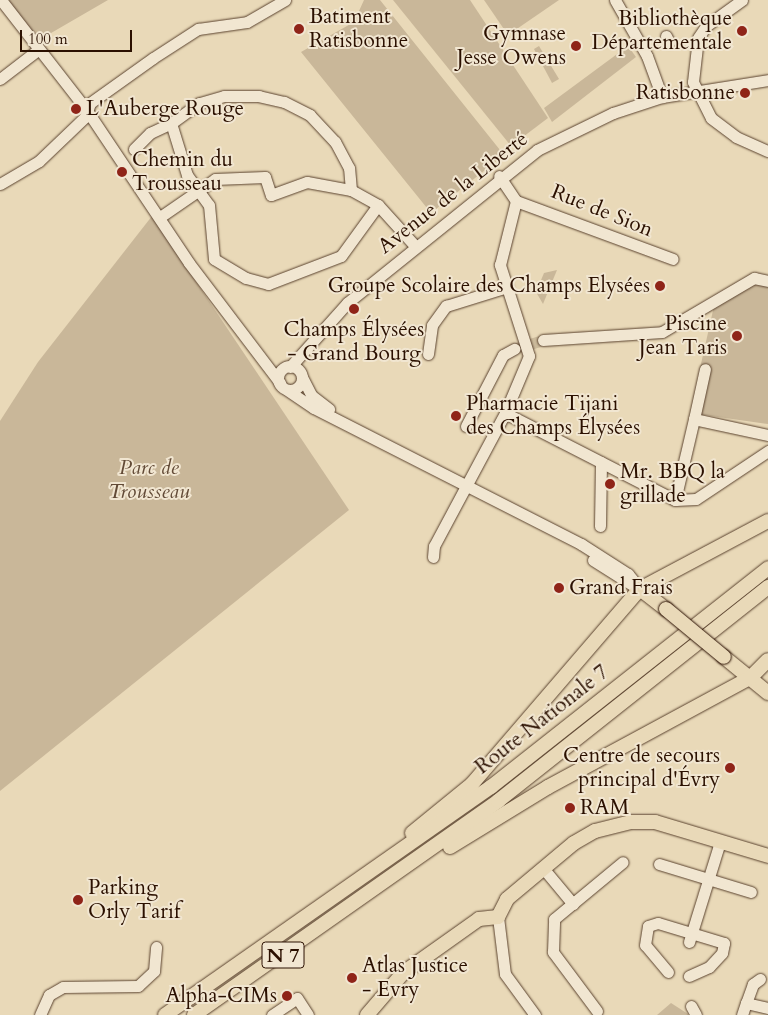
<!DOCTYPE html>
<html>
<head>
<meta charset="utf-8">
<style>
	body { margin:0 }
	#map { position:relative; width:768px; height:1015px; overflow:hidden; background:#e9d9b8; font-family:Cardo,serif }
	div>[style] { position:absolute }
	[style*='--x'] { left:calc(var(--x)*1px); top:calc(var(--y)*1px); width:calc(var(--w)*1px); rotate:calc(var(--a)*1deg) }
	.green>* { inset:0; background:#c9b799 }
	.minor-tunnel>* { height:11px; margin-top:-5.5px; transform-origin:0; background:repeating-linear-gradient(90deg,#ccbb9c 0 11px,transparent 0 16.5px) }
	.roads { filter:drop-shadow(0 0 1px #5a422e) drop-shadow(0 0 1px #5a422e) }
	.minor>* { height:11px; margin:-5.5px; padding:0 5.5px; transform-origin:5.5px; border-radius:5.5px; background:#f1e6d1 }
	.minor>.ring { margin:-5.5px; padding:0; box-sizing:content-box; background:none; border:11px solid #f1e6d1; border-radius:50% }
	.major>* { height:14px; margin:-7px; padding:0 7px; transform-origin:7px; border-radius:7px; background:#e9d9b8 }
	.bridges { filter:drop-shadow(0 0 1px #2b1000) drop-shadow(0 0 1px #2b1000) }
	.major-bridge>* { height:14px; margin:-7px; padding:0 7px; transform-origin:7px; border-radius:7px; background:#e9d9b8 }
	.dots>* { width:14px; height:14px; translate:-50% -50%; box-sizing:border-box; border:2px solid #f1e6d1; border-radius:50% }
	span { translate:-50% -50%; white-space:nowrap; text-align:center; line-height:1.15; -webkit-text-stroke:4px #f1e6d1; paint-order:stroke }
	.shield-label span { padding:1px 4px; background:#f1e6d1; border:1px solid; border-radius:4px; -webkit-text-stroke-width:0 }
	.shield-label { font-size:20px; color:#2b1000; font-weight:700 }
	.poi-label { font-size:21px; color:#2b1000 }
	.left { translate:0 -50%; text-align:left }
	.right { translate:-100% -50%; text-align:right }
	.street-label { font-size:21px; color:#2b1000 }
	.park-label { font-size:21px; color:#624a36; font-style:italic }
	.scale { position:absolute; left:20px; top:30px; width:112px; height:22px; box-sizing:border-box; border:2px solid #2b1000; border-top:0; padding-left:6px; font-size:15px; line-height:18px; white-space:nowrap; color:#2b1000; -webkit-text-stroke:4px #f1e6d1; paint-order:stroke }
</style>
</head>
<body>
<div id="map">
	<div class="green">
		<i style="clip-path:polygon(0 0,108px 0,39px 40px,8px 3px,0 8px)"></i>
		<i style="clip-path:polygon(364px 0,380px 0,504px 155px,431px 213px,301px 52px,354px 22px)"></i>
		<i style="clip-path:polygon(393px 0,470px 0,548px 118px,511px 146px)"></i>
		<i style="clip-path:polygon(484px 0,559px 0,508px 35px)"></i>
		<i style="clip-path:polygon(539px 46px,559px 79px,552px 83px,534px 49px)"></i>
		<i style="clip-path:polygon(628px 46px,636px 57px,552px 122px,544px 108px)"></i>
		<i style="clip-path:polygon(152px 216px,349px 510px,0 791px,0 421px,38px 362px)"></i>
		<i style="clip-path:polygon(557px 270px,543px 304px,536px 292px,544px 273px)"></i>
		<i style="clip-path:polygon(754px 283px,768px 285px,768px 424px,690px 413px,714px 306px)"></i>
		<i style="clip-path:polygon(671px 1003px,688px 1014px,688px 1015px,657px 1015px)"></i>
	</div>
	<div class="minor-tunnel">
		<i style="--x:514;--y:349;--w:30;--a:-17"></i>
	</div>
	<div class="roads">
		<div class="minor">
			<i style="--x:1;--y:0;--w:138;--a:52.1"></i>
			<i style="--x:86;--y:109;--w:185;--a:56.2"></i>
			<i style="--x:189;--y:263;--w:151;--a:52.8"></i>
			<i style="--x:615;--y:0;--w:64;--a:60.3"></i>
			<i style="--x:647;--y:56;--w:44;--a:69.9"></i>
			<i style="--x:742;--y:0;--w:44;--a:144.2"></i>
			<i style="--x:706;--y:26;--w:14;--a:124"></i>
			<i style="--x:698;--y:38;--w:44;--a:96.5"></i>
			<i style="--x:693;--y:82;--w:40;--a:63.4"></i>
			<i style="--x:711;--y:118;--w:31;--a:37"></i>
			<i style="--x:736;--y:137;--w:35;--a:24"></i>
			<i style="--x:666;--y:36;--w:7;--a:63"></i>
			<i style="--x:0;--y:79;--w:49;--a:-37.6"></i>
			<i style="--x:134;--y:149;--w:23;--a:-45"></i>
			<i style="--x:150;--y:133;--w:23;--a:-25"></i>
			<i style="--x:0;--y:184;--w:45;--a:-30.5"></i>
			<i style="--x:39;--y:161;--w:64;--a:-43.7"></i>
			<i style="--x:85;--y:117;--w:15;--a:-70"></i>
			<i style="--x:90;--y:103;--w:77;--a:-35.5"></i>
			<i style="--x:153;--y:58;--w:54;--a:-32.8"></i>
			<i style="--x:198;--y:29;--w:49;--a:-8.1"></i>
			<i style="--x:247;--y:22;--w:44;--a:-30.1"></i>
			<i style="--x:351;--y:190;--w:22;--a:-95"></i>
			<i style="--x:349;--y:168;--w:30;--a:-118"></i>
			<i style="--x:335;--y:142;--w:37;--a:-133"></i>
			<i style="--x:310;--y:115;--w:29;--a:-153"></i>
			<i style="--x:284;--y:102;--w:26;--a:-167"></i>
			<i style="--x:259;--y:96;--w:35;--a:180"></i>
			<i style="--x:224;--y:96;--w:26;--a:164"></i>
			<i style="--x:199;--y:103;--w:34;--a:144"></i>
			<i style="--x:171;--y:123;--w:54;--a:72.9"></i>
			<i style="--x:187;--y:175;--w:37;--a:54"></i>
			<i style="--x:209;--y:205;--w:54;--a:84.7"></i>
			<i style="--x:214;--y:259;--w:37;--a:31"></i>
			<i style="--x:246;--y:278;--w:23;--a:15"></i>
			<i style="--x:268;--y:284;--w:78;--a:-21"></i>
			<i style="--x:341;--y:256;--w:63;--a:-54"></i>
			<i style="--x:516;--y:201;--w:167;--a:20.3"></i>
			<i style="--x:160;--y:217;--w:67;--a:-34.6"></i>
			<i style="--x:215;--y:179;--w:50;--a:-2.3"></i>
			<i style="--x:265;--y:177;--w:19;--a:72"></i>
			<i style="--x:271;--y:195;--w:38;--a:-20"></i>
			<i style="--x:307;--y:182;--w:45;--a:10.3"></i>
			<i style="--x:351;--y:190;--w:31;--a:29"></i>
			<i style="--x:378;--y:205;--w:55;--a:47.9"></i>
			<i style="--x:543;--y:340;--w:119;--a:-3.8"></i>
			<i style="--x:662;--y:332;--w:107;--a:-30.4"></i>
			<i style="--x:754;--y:278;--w:14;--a:12"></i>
			<i style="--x:428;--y:354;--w:29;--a:-82"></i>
			<i style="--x:432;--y:325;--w:24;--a:-54"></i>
			<i style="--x:446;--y:306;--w:64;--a:-17.3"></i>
			<i class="ring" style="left:278px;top:366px;width:13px;height:13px"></i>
			<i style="--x:290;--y:367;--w:86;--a:-48.3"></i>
			<i style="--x:347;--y:303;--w:244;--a:-38.8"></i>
			<i style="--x:537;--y:150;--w:85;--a:-26"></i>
			<i style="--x:613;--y:113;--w:52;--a:-18.1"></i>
			<i style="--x:662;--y:97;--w:107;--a:-9.1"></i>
			<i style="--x:302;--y:377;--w:20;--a:63"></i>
			<i style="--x:311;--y:395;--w:23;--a:38"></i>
			<i style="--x:287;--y:390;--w:32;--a:34"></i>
			<i style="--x:314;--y:408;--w:300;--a:27"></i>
			<i style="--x:581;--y:544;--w:56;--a:32.6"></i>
			<i style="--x:628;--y:574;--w:19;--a:51"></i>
			<i style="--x:505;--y:413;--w:191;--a:27.1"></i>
			<i style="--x:675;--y:500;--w:21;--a:-3"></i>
			<i style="--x:696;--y:499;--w:87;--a:-33.7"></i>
			<i style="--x:694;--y:419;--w:51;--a:-77.6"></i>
			<i style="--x:466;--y:426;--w:80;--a:-62.5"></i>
			<i style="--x:503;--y:355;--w:13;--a:-29"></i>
			<i style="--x:675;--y:500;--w:83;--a:-76.8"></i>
			<i style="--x:694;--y:419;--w:76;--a:12.2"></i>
			<i style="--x:600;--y:526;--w:64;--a:-89.1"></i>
			<i style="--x:433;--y:557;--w:11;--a:-85"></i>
			<i style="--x:434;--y:546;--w:151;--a:-61.9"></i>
			<i style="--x:505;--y:413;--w:62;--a:-67.2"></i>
			<i style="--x:529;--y:356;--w:96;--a:-107.7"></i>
			<i style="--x:500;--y:265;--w:66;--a:-76"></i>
			<i style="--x:516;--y:201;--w:30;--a:-124"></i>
			<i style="--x:593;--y:560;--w:52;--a:32.5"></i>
			<i style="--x:659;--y:864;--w:96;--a:16.9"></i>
			<i style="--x:543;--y:868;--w:47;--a:50.2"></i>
			<i style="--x:498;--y:917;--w:57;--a:83"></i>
			<i style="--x:505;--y:974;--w:51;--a:53.8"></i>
			<i style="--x:689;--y:942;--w:105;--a:-72.8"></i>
			<i style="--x:668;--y:972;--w:35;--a:-130"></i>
			<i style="--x:645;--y:945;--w:19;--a:-81"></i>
			<i style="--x:648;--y:926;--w:10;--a:-17"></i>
			<i style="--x:658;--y:923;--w:69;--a:16.9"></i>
			<i style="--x:724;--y:943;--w:10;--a:101"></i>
			<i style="--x:722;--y:953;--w:19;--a:133"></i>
			<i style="--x:709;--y:967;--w:22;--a:156"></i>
			<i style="--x:760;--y:979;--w:9;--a:144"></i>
			<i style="--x:753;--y:984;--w:20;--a:110"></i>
			<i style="--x:746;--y:1003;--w:23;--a:13"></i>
			<i style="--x:691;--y:1006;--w:10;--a:61"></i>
			<i style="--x:597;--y:1011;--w:74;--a:-126.7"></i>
			<i style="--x:553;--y:952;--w:33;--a:-88"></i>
			<i style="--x:554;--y:919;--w:89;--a:-39.6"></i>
			<i style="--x:40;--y:1015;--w:22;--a:-66"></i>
			<i style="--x:49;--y:995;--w:16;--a:-30"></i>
			<i style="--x:63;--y:987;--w:75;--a:-0.8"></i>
			<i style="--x:138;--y:986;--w:22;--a:-43"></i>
			<i style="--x:154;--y:971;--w:24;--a:-85"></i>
			<i style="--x:272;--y:1015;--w:30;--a:-34"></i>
			<i style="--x:297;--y:998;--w:20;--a:57"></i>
			<i style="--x:742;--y:1015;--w:13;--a:-72"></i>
		</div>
		<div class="major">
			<i style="--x:640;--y:589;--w:33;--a:38"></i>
			<i style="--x:724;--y:657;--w:57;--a:39.3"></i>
			<i style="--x:412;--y:833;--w:77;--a:-39.2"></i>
			<i style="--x:472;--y:784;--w:257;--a:-49.3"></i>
			<i style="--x:640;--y:589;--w:145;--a:-28"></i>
			<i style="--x:450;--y:847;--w:115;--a:-31.5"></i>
			<i style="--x:548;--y:787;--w:230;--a:-28.4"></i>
			<i style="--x:750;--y:678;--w:25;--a:-45"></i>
			<i style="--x:165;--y:1015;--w:398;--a:-35"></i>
			<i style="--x:491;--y:787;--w:353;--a:-38.3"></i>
			<i style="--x:194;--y:1015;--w:372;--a:-35.1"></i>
			<i style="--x:498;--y:801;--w:345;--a:-38.4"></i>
			<i style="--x:367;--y:1015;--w:55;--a:-49.4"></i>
			<i style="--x:403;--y:973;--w:93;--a:-35.4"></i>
			<i style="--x:479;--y:919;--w:19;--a:-6"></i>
			<i style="--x:498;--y:917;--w:20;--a:-63"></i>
			<i style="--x:507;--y:899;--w:87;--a:-39.9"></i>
			<i style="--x:574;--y:843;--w:24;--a:-30"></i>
			<i style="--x:595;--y:831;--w:37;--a:-14"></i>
			<i style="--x:631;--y:822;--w:24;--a:0"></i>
			<i style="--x:655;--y:822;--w:118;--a:16.7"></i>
		</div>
	</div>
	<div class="bridges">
		<div class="major-bridge">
			<i style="--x:666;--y:609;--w:75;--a:39.6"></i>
		</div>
	</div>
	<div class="dots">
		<i style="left:299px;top:29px;background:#8f2418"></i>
		<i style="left:742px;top:31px;background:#8f2418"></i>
		<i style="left:576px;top:46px;background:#8f2418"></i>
		<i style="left:745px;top:93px;background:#8f2418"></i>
		<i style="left:76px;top:109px;background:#8f2418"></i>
		<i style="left:122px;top:172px;background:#8f2418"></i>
		<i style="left:660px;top:286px;background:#8f2418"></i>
		<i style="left:354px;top:309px;background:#8f2418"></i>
		<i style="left:737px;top:336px;background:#8f2418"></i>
		<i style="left:456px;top:416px;background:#8f2418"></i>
		<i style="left:610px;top:484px;background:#8f2418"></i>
		<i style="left:559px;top:588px;background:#8f2418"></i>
		<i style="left:730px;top:768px;background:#8f2418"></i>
		<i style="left:570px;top:808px;background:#8f2418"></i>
		<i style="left:78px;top:900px;background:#8f2418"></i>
		<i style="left:352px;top:978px;background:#8f2418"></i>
		<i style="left:287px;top:996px;background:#8f2418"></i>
	</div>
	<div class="shield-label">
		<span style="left:283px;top:955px">N 7</span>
	</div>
	<div class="poi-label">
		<span class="left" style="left:309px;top:29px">Batiment<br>Ratisbonne</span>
		<span class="right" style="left:732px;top:31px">Bibliothèque<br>Départementale</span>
		<span class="right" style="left:566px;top:46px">Gymnase<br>Jesse Owens</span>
		<span class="right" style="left:735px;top:93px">Ratisbonne</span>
		<span class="left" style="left:86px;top:109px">L'Auberge Rouge</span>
		<span class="left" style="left:132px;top:172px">Chemin du<br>Trousseau</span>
		<span class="right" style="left:650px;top:286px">Groupe Scolaire des Champs Elysées</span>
		<span class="right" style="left:727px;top:336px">Piscine<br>Jean Taris</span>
		<span style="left:354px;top:342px">Champs Élysées<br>- Grand Bourg</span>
		<span class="left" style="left:466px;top:416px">Pharmacie Tijani<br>des Champs Élysées</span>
		<span class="left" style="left:620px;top:484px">Mr. BBQ la<br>grillade</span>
		<span class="left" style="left:569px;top:588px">Grand Frais</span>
		<span class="right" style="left:720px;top:768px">Centre de secours<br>principal d'Évry</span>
		<span class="left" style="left:580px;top:808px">RAM</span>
		<span class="left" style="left:88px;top:900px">Parking<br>Orly Tarif</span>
		<span class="left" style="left:362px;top:978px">Atlas Justice<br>- Evry</span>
		<span class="right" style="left:277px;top:996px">Alpha-CIMs</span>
	</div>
	<div class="street-label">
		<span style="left:453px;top:193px;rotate:-38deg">Avenue de la Liberté</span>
		<span style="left:602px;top:211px;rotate:22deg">Rue de Sion</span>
		<span style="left:542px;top:720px;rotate:-38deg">Route Nationale 7</span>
	</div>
	<div class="park-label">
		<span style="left:149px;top:480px">Parc de<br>Trousseau</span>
	</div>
	<div class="scale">100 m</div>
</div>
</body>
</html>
